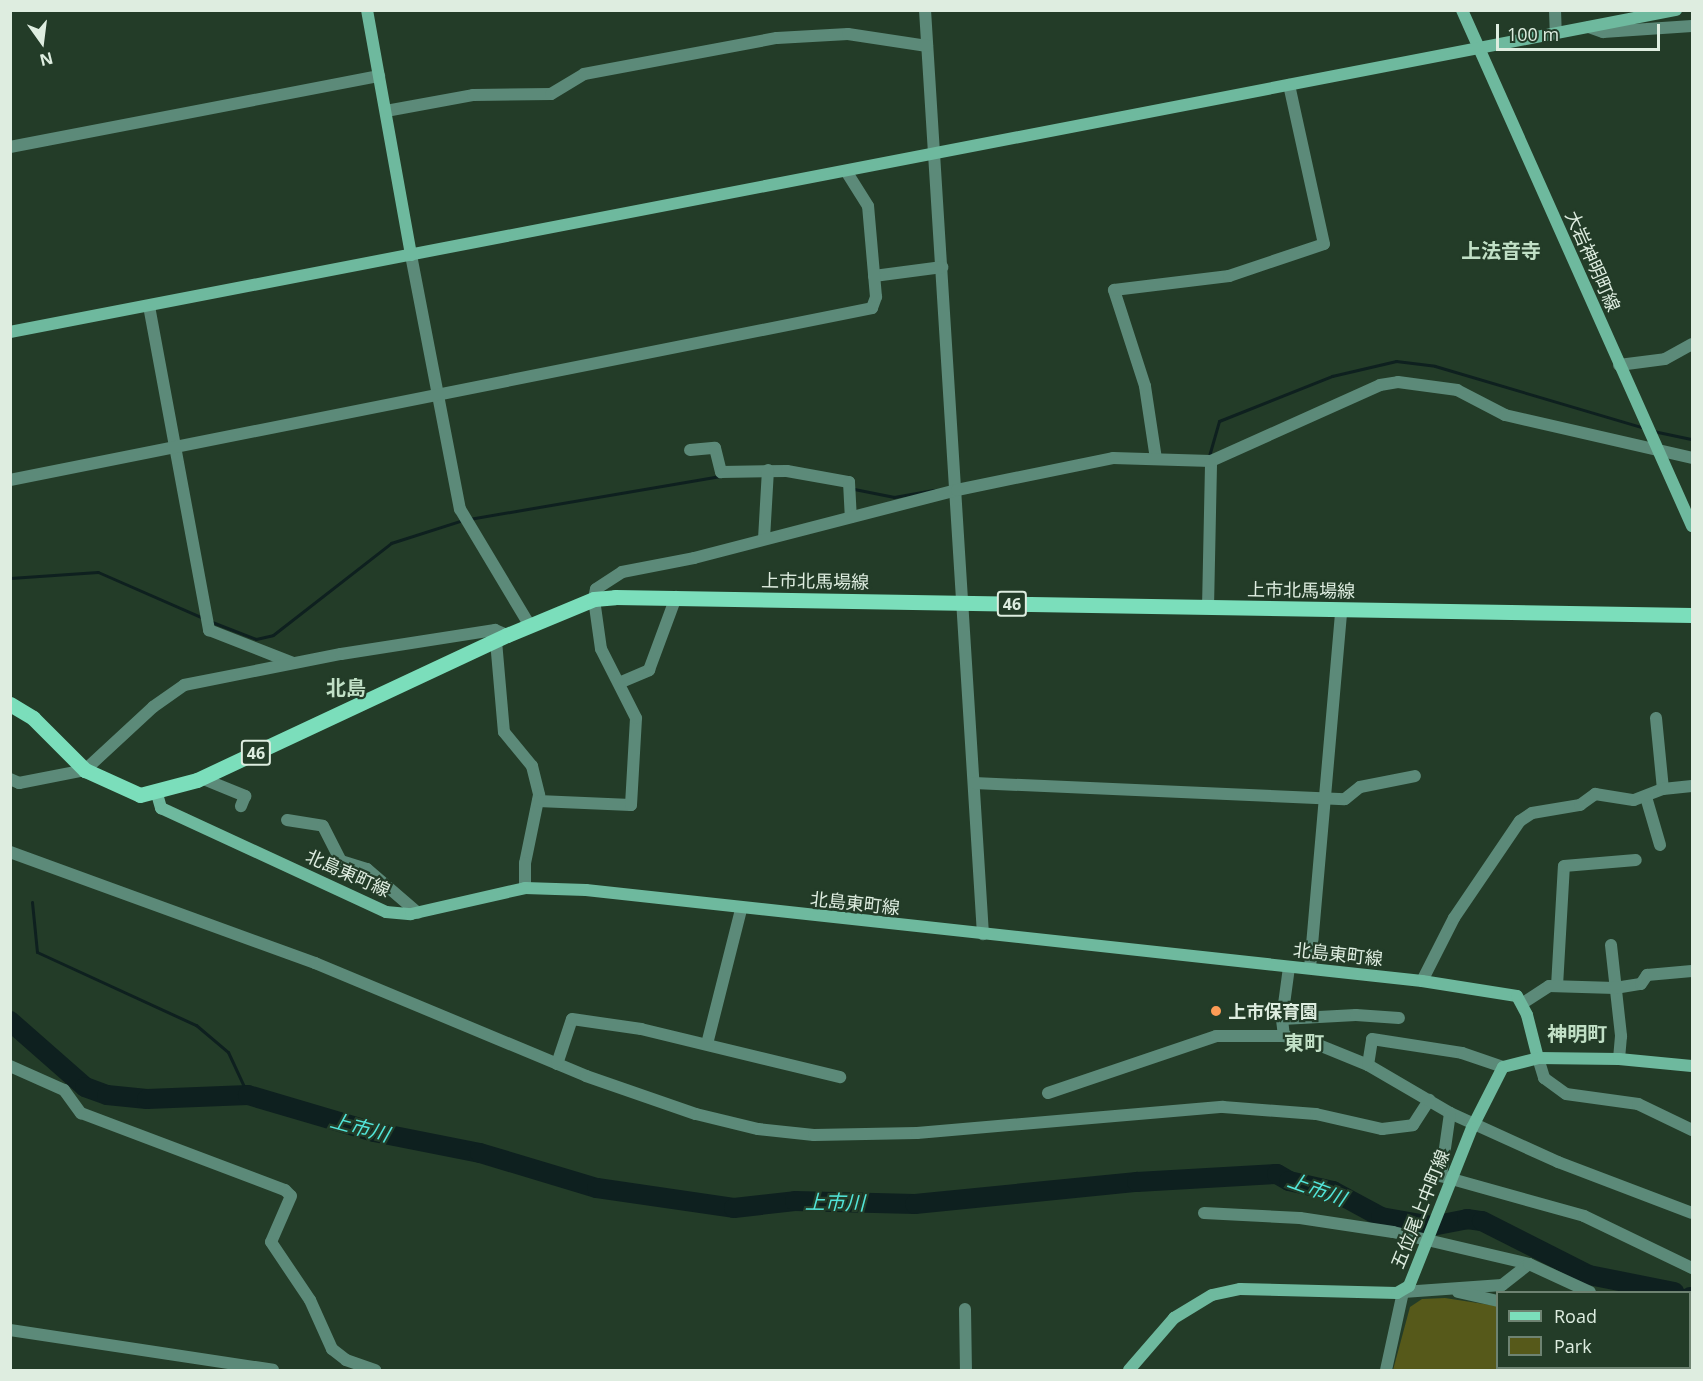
<!DOCTYPE html>
<html>
<head>
<meta charset="utf-8">
<style>
	body { margin:0 }
	#map { position:relative; width:1703px; height:1381px; overflow:hidden; background:#233c28; font-family:"Open Sans","Noto Sans JP",sans-serif }
	div>[style] { position:absolute }
	[style*='--x'] { left:calc(var(--x)*1px); top:calc(var(--y)*1px); width:calc(var(--w)*1px); rotate:calc(var(--a)*1deg) }
	.green>* { inset:0; background:#56591a }
	.stream>* { height:3px; margin:-1.5px; padding:0 1.5px; transform-origin:1.5px; border-radius:1.5px; background:#0e201f }
	.river>* { height:20px; margin:-10px; padding:0 10px; transform-origin:10px; border-radius:10px; background:#0e201f }
	.street>* { height:12px; margin:-6px; padding:0 6px; transform-origin:6px; border-radius:6px; background:#5c8a79 }
	.secondary>* { height:12px; margin:-6px; padding:0 6px; transform-origin:6px; border-radius:6px; background:#6eb99e }
	.primary>* { height:15px; margin:-7.5px; padding:0 7.5px; transform-origin:7.5px; border-radius:7.5px; background:#7bdebb }
	.secondary-bridge>* { height:12px; margin:-6px; padding:0 6px; transform-origin:6px; border-radius:6px; background:#6eb99e }
	.dots>* { width:16px; height:16px; translate:-50% -50%; box-sizing:border-box; border:3px solid #233c28; border-radius:50% }
	span { translate:-50% -50%; white-space:nowrap; text-align:center; line-height:1.15; -webkit-text-stroke:4.5px #233c28; paint-order:stroke }
	.shield-label span { padding:2px 4px; background:#233c28; border:2px solid; border-radius:4px; -webkit-text-stroke-width:0 }
	.shield-label { font-size:16px; color:#deede0; font-weight:700 }
	.street-label { font-size:18px; color:#deede0 }
	.poi-label { font-size:18px; color:#deede0; font-weight:700 }
	.left { translate:0 -50%; text-align:left }
	.neighbourhood-label { font-size:20px; color:#c1e0c6; font-weight:700 }
	.water-label { font-size:20px; color:#52e5da; font-style:italic }
	.frame { position:absolute; inset:0; border:12px solid #deede0; pointer-events:none }
	.legend { position:absolute; left:1496px; top:1291px; width:195px; height:78px; box-sizing:border-box; background:#233c28; border:2px solid #6e8372; margin:0; padding:8px 10px; list-style:none; font-size:18px; color:#deede0 }
	.legend li { display:flex; align-items:center; gap:12px; height:30px }
	.legend b { width:30px; border:2px solid #6e8372 }
	.north { position:absolute; left:12px; top:12px; width:60px; height:60px; -webkit-text-stroke:4px #233c28; paint-order:stroke; rotate:166deg; font-size:16px; font-weight:700; line-height:24px; text-align:center; color:#deede0 }
	.north::after { content:''; display:block; margin:auto; width:21px; height:27px; background:#deede0; clip-path:polygon(50% 0,100% 100%,50% 72%,0 100%) }
	.scale { position:absolute; left:1496px; top:24px; width:164px; height:27px; box-sizing:border-box; border:3px solid #deede0; border-top:0; padding-left:8px; font-size:18px; line-height:21px; white-space:nowrap; color:#deede0; -webkit-text-stroke:4px #233c28; paint-order:stroke }
</style>
</head>
<body>
<div id="map">
	<div class="green">
		<i style="clip-path:polygon(1445px 1298px,1497px 1306px,1498px 1368px,1634px 1368px,1633px 1370px,1393px 1370px,1410px 1307px,1422px 1299px)"></i>
	</div>
	<div class="stream">
		<i style="--x:1653;--y:431;--w:40;--a:12"></i>
		<i style="--x:1209;--y:456;--w:36;--a:-74"></i>
		<i style="--x:1219;--y:421;--w:122;--a:-21.7"></i>
		<i style="--x:1332;--y:376;--w:66;--a:-13.2"></i>
		<i style="--x:1396;--y:361;--w:39;--a:7"></i>
		<i style="--x:1435;--y:366;--w:218;--a:16.5"></i>
		<i style="--x:854;--y:489;--w:41;--a:11.3"></i>
		<i style="--x:894;--y:497;--w:40;--a:-10"></i>
		<i style="--x:469;--y:519;--w:255;--a:-9.7"></i>
		<i style="--x:10;--y:578;--w:88;--a:-3.9"></i>
		<i style="--x:98;--y:572;--w:115;--a:23.7"></i>
		<i style="--x:212;--y:622;--w:47;--a:21.1"></i>
		<i style="--x:256;--y:639;--w:17;--a:-13"></i>
		<i style="--x:273;--y:635;--w:150;--a:-37.9"></i>
		<i style="--x:391;--y:543;--w:76;--a:-17.7"></i>
		<i style="--x:32;--y:902;--w:50;--a:84.3"></i>
		<i style="--x:37;--y:952;--w:175;--a:24.7"></i>
		<i style="--x:196;--y:1025;--w:42;--a:40.2"></i>
		<i style="--x:228;--y:1052;--w:47;--a:65.1"></i>
	</div>
	<div class="river">
		<i style="--x:10;--y:1021;--w:100;--a:41.3"></i>
		<i style="--x:85;--y:1087;--w:23;--a:20"></i>
		<i style="--x:107;--y:1095;--w:40;--a:5.7"></i>
		<i style="--x:147;--y:1099;--w:101;--a:-2.3"></i>
		<i style="--x:248;--y:1095;--w:131;--a:16.4"></i>
		<i style="--x:374;--y:1132;--w:108;--a:11.2"></i>
		<i style="--x:480;--y:1153;--w:122;--a:16.7"></i>
		<i style="--x:597;--y:1188;--w:138;--a:8.3"></i>
		<i style="--x:734;--y:1208;--w:61;--a:-6.5"></i>
		<i style="--x:795;--y:1201;--w:120;--a:1.4"></i>
		<i style="--x:915;--y:1204;--w:223;--a:-5.7"></i>
		<i style="--x:1137;--y:1182;--w:140;--a:-3.3"></i>
		<i style="--x:1277;--y:1174;--w:14;--a:30"></i>
		<i style="--x:1289;--y:1181;--w:45;--a:12.8"></i>
		<i style="--x:1333;--y:1191;--w:55;--a:28.4"></i>
		<i style="--x:1381;--y:1217;--w:52;--a:10"></i>
		<i style="--x:1432;--y:1226;--w:36;--a:-11"></i>
		<i style="--x:1467;--y:1219;--w:15;--a:8"></i>
		<i style="--x:1482;--y:1221;--w:120;--a:26.8"></i>
		<i style="--x:1589;--y:1275;--w:87;--a:11.3"></i>
		<i style="--x:1690;--y:1297;--w:2;--a:27"></i>
	</div>
	<div class="street">
		<i style="--x:925;--y:10;--w:926;--a:86.41"></i>
		<i style="--x:1555;--y:10;--w:23;--a:88"></i>
		<i style="--x:1589;--y:27;--w:15;--a:20"></i>
		<i style="--x:1603;--y:32;--w:89;--a:-3.9"></i>
		<i style="--x:386;--y:111;--w:88;--a:-10.4"></i>
		<i style="--x:473;--y:95;--w:78;--a:-0.7"></i>
		<i style="--x:551;--y:94;--w:39;--a:-31"></i>
		<i style="--x:584;--y:74;--w:196;--a:-10.6"></i>
		<i style="--x:777;--y:38;--w:71;--a:-3.2"></i>
		<i style="--x:848;--y:34;--w:80;--a:8.6"></i>
		<i style="--x:10;--y:147;--w:376;--a:-10.9"></i>
		<i style="--x:411;--y:255;--w:259;--a:79.1"></i>
		<i style="--x:460;--y:509;--w:136;--a:59.1"></i>
		<i style="--x:874;--y:276;--w:69;--a:-7.5"></i>
		<i style="--x:149;--y:306;--w:330;--a:79.5"></i>
		<i style="--x:209;--y:630;--w:90;--a:21.4"></i>
		<i style="--x:1619;--y:365;--w:46;--a:-7.4"></i>
		<i style="--x:1665;--y:359;--w:31;--a:-29"></i>
		<i style="--x:690;--y:450;--w:25;--a:-5"></i>
		<i style="--x:715;--y:448;--w:25;--a:76"></i>
		<i style="--x:721;--y:472;--w:66;--a:-0.9"></i>
		<i style="--x:787;--y:471;--w:63;--a:10.1"></i>
		<i style="--x:849;--y:482;--w:35;--a:87"></i>
		<i style="--x:1156;--y:459;--w:74;--a:-98.6"></i>
		<i style="--x:1145;--y:386;--w:101;--a:-107.9"></i>
		<i style="--x:1114;--y:290;--w:116;--a:-6.9"></i>
		<i style="--x:1229;--y:276;--w:100;--a:-18.6"></i>
		<i style="--x:1324;--y:244;--w:163;--a:-102.4"></i>
		<i style="--x:10;--y:480;--w:879;--a:-11.28"></i>
		<i style="--x:872;--y:308;--w:12;--a:-70"></i>
		<i style="--x:876;--y:297;--w:91;--a:-95"></i>
		<i style="--x:868;--y:206;--w:41;--a:-122.2"></i>
		<i style="--x:764;--y:539;--w:69;--a:-86.7"></i>
		<i style="--x:1208;--y:608;--w:147;--a:-88.8"></i>
		<i style="--x:496;--y:641;--w:91;--a:85"></i>
		<i style="--x:504;--y:732;--w:44;--a:50.5"></i>
		<i style="--x:532;--y:766;--w:30;--a:76"></i>
		<i style="--x:539;--y:795;--w:69;--a:101.6"></i>
		<i style="--x:525;--y:863;--w:25;--a:90"></i>
		<i style="--x:619;--y:683;--w:33;--a:-23"></i>
		<i style="--x:649;--y:670;--w:78;--a:-69.7"></i>
		<i style="--x:1656;--y:718;--w:71;--a:84.4"></i>
		<i style="--x:201;--y:778;--w:48;--a:22.2"></i>
		<i style="--x:245;--y:796;--w:11;--a:112"></i>
		<i style="--x:10;--y:779;--w:10;--a:24"></i>
		<i style="--x:19;--y:783;--w:67;--a:-11.1"></i>
		<i style="--x:85;--y:770;--w:93;--a:-42.8"></i>
		<i style="--x:153;--y:707;--w:38;--a:-35"></i>
		<i style="--x:184;--y:685;--w:160;--a:-11.2"></i>
		<i style="--x:341;--y:654;--w:156;--a:-8.9"></i>
		<i style="--x:495;--y:630;--w:13;--a:23"></i>
		<i style="--x:974;--y:783;--w:371;--a:2.5"></i>
		<i style="--x:1345;--y:799;--w:19;--a:-39"></i>
		<i style="--x:1360;--y:787;--w:56;--a:-11.3"></i>
		<i style="--x:1646;--y:797;--w:50;--a:73.7"></i>
		<i style="--x:538;--y:801;--w:93;--a:2.5"></i>
		<i style="--x:631;--y:805;--w:87;--a:-86.7"></i>
		<i style="--x:636;--y:718;--w:77;--a:-116.9"></i>
		<i style="--x:601;--y:649;--w:50;--a:-98"></i>
		<i style="--x:594;--y:599;--w:10;--a:-79"></i>
		<i style="--x:596;--y:589;--w:31;--a:-33"></i>
		<i style="--x:622;--y:572;--w:73;--a:-11"></i>
		<i style="--x:694;--y:558;--w:272;--a:-14.5"></i>
		<i style="--x:957;--y:490;--w:159;--a:-11.6"></i>
		<i style="--x:1113;--y:458;--w:98;--a:1.8"></i>
		<i style="--x:1211;--y:461;--w:185;--a:-24.2"></i>
		<i style="--x:1380;--y:385;--w:18;--a:-9"></i>
		<i style="--x:1398;--y:382;--w:60;--a:7.7"></i>
		<i style="--x:1457;--y:390;--w:54;--a:27.5"></i>
		<i style="--x:1505;--y:415;--w:192;--a:12.9"></i>
		<i style="--x:287;--y:820;--w:36;--a:9"></i>
		<i style="--x:323;--y:826;--w:39;--a:63"></i>
		<i style="--x:341;--y:861;--w:27;--a:17"></i>
		<i style="--x:367;--y:869;--w:67;--a:40.8"></i>
		<i style="--x:10;--y:852;--w:325;--a:20"></i>
		<i style="--x:315;--y:963;--w:294;--a:22.6"></i>
		<i style="--x:586;--y:1076;--w:116;--a:19.1"></i>
		<i style="--x:696;--y:1114;--w:64;--a:13.6"></i>
		<i style="--x:758;--y:1129;--w:56;--a:6.1"></i>
		<i style="--x:814;--y:1135;--w:103;--a:-1.1"></i>
		<i style="--x:917;--y:1133;--w:307;--a:-4.9"></i>
		<i style="--x:1223;--y:1107;--w:93;--a:4.3"></i>
		<i style="--x:1316;--y:1114;--w:68;--a:12.8"></i>
		<i style="--x:1382;--y:1129;--w:31;--a:-7"></i>
		<i style="--x:1413;--y:1125;--w:30;--a:-57"></i>
		<i style="--x:1611;--y:945;--w:92;--a:83.7"></i>
		<i style="--x:1621;--y:1036;--w:23;--a:95"></i>
		<i style="--x:1310;--y:968;--w:358;--a:-85"></i>
		<i style="--x:1422;--y:981;--w:71;--a:-63.1"></i>
		<i style="--x:1454;--y:918;--w:117;--a:-55.8"></i>
		<i style="--x:1520;--y:821;--w:14;--a:-34"></i>
		<i style="--x:1532;--y:813;--w:49;--a:-9.5"></i>
		<i style="--x:1580;--y:805;--w:19;--a:-36"></i>
		<i style="--x:1595;--y:794;--w:39;--a:9"></i>
		<i style="--x:1634;--y:800;--w:31;--a:-21"></i>
		<i style="--x:1663;--y:789;--w:29;--a:-6"></i>
		<i style="--x:1557;--y:986;--w:120;--a:-86.7"></i>
		<i style="--x:1564;--y:866;--w:72;--a:-4.8"></i>
		<i style="--x:1523;--y:1003;--w:31;--a:-33"></i>
		<i style="--x:1549;--y:986;--w:66;--a:1.7"></i>
		<i style="--x:1615;--y:988;--w:26;--a:-9"></i>
		<i style="--x:1641;--y:984;--w:11;--a:-56"></i>
		<i style="--x:1647;--y:975;--w:45;--a:-5.1"></i>
		<i style="--x:1282;--y:1019;--w:74;--a:-3.1"></i>
		<i style="--x:1356;--y:1015;--w:43;--a:4"></i>
		<i style="--x:1284;--y:1036;--w:17;--a:-97"></i>
		<i style="--x:1282;--y:1019;--w:52;--a:-82.3"></i>
		<i style="--x:707;--y:1044;--w:138;--a:-75.8"></i>
		<i style="--x:1538;--y:1058;--w:21;--a:73"></i>
		<i style="--x:1544;--y:1078;--w:27;--a:36"></i>
		<i style="--x:1566;--y:1094;--w:73;--a:7.9"></i>
		<i style="--x:1638;--y:1104;--w:60;--a:25.7"></i>
		<i style="--x:557;--y:1064;--w:47;--a:-71.6"></i>
		<i style="--x:572;--y:1019;--w:70;--a:8.2"></i>
		<i style="--x:641;--y:1029;--w:205;--a:13.6"></i>
		<i style="--x:1368;--y:1065;--w:95;--a:30.3"></i>
		<i style="--x:1450;--y:1113;--w:119;--a:24.4"></i>
		<i style="--x:1558;--y:1162;--w:143;--a:20.8"></i>
		<i style="--x:10;--y:1066;--w:59;--a:24"></i>
		<i style="--x:64;--y:1090;--w:29;--a:54"></i>
		<i style="--x:81;--y:1113;--w:218;--a:20.7"></i>
		<i style="--x:285;--y:1190;--w:8;--a:45"></i>
		<i style="--x:291;--y:1196;--w:50;--a:113.5"></i>
		<i style="--x:271;--y:1242;--w:70;--a:56.1"></i>
		<i style="--x:310;--y:1300;--w:54;--a:65.8"></i>
		<i style="--x:332;--y:1349;--w:18;--a:38"></i>
		<i style="--x:346;--y:1360;--w:31;--a:19"></i>
		<i style="--x:1048;--y:1093;--w:177;--a:-18.7"></i>
		<i style="--x:1216;--y:1036;--w:68;--a:0"></i>
		<i style="--x:1284;--y:1036;--w:25;--a:11"></i>
		<i style="--x:1309;--y:1041;--w:64;--a:22.1"></i>
		<i style="--x:1368;--y:1065;--w:26;--a:-81"></i>
		<i style="--x:1372;--y:1039;--w:91;--a:8.8"></i>
		<i style="--x:1462;--y:1053;--w:43;--a:18.9"></i>
		<i style="--x:1450;--y:1113;--w:64;--a:98.1"></i>
		<i style="--x:1441;--y:1176;--w:148;--a:15.6"></i>
		<i style="--x:1584;--y:1216;--w:120;--a:25.7"></i>
		<i style="--x:1204;--y:1213;--w:96;--a:3"></i>
		<i style="--x:1300;--y:1218;--w:94;--a:8.6"></i>
		<i style="--x:1393;--y:1232;--w:140;--a:13.2"></i>
		<i style="--x:1529;--y:1264;--w:34;--a:142"></i>
		<i style="--x:1502;--y:1285;--w:99;--a:176"></i>
		<i style="--x:1403;--y:1292;--w:80;--a:102.3"></i>
		<i style="--x:1529;--y:1264;--w:67;--a:24.7"></i>
		<i style="--x:1458;--y:1292;--w:41;--a:12.7"></i>
		<i style="--x:965;--y:1309;--w:61;--a:89.1"></i>
		<i style="--x:10;--y:1330;--w:266;--a:8.6"></i>
		<i style="--x:1690;--y:1344;--w:2;--a:27"></i>
		<i style="--x:1645;--y:1368;--w:6;--a:18"></i>
	</div>
	<div class="secondary">
		<i style="--x:367;--y:10;--w:249;--a:79.8"></i>
		<i style="--x:1462;--y:10;--w:565;--a:65.98"></i>
		<i style="--x:10;--y:332;--w:1697;--a:-10.94"></i>
		<i style="--x:157;--y:794;--w:15;--a:74"></i>
		<i style="--x:161;--y:808;--w:248;--a:24.8"></i>
		<i style="--x:386;--y:912;--w:25;--a:5"></i>
		<i style="--x:411;--y:914;--w:117;--a:-12.8"></i>
		<i style="--x:525;--y:888;--w:61;--a:1.9"></i>
		<i style="--x:586;--y:890;--w:841;--a:6.21"></i>
		<i style="--x:1422;--y:981;--w:96;--a:9"></i>
		<i style="--x:1517;--y:996;--w:21;--a:62"></i>
		<i style="--x:1527;--y:1015;--w:44;--a:75.7"></i>
		<i style="--x:1472;--y:1128;--w:68;--a:-63.1"></i>
		<i style="--x:1503;--y:1067;--w:36;--a:-14"></i>
		<i style="--x:1538;--y:1058;--w:81;--a:0.7"></i>
		<i style="--x:1619;--y:1059;--w:73;--a:5.5"></i>
		<i style="--x:1129;--y:1370;--w:69;--a:-49.1"></i>
		<i style="--x:1174;--y:1318;--w:44;--a:-31.2"></i>
		<i style="--x:1212;--y:1295;--w:29;--a:-12"></i>
		<i style="--x:1240;--y:1289;--w:157;--a:1.5"></i>
		<i style="--x:1397;--y:1293;--w:14;--a:-30"></i>
	</div>
	<div class="primary">
		<i style="--x:10;--y:704;--w:27;--a:31"></i>
		<i style="--x:33;--y:718;--w:74;--a:45"></i>
		<i style="--x:85;--y:770;--w:60;--a:24.4"></i>
		<i style="--x:140;--y:795;--w:59;--a:-14.7"></i>
		<i style="--x:197;--y:780;--w:342;--a:-25.1"></i>
		<i style="--x:507;--y:635;--w:94;--a:-22.5"></i>
		<i style="--x:594;--y:599;--w:21;--a:-5"></i>
		<i style="--x:615;--y:597;--w:1077;--a:0.96"></i>
	</div>
	<div class="secondary-bridge">
		<i style="--x:1409;--y:1286;--w:170;--a:-68.3"></i>
	</div>
	<div class="dots">
		<i style="left:1216px;top:1011px;background:#fd9c56"></i>
	</div>
	<div class="shield-label">
		<span style="left:1012px;top:604px">46</span>
		<span style="left:256px;top:753px">46</span>
	</div>
	<div class="street-label">
		<span style="left:1593px;top:261px;rotate:66deg">大岩神明町線</span>
		<span style="left:815px;top:581px;rotate:1deg">上市北馬場線</span>
		<span style="left:1301px;top:590px;rotate:1deg">上市北馬場線</span>
		<span style="left:348px;top:873px;rotate:24deg">北島東町線</span>
		<span style="left:855px;top:903px;rotate:6deg">北島東町線</span>
		<span style="left:1338px;top:954px;rotate:6deg">北島東町線</span>
		<span style="left:1420px;top:1209px;rotate:-68deg">五位尾上中町線</span>
	</div>
	<div class="poi-label">
		<span class="left" style="left:1228px;top:1011px">上市保育園</span>
	</div>
	<div class="neighbourhood-label">
		<span style="left:1501px;top:250px">上法音寺</span>
		<span style="left:346px;top:687px">北島</span>
		<span style="left:1577px;top:1033px">神明町</span>
		<span style="left:1304px;top:1042px">東町</span>
	</div>
	<div class="water-label">
		<span style="left:360px;top:1127px;rotate:15deg">上市川</span>
		<span style="left:1317px;top:1189px;rotate:20deg">上市川</span>
		<span style="left:835px;top:1202px;rotate:1deg">上市川</span>
	</div>
	<div class="frame"></div>
	<ul class="legend">
	<li><b style="height:8px;background:#7bdebb"></b>Road</li>
	<li><b style="height:16px;background:#56591a"></b>Park</li>
	</ul>
	<div class="north">N</div>
	<div class="scale">100 m</div>
</div>
</body>
</html>
